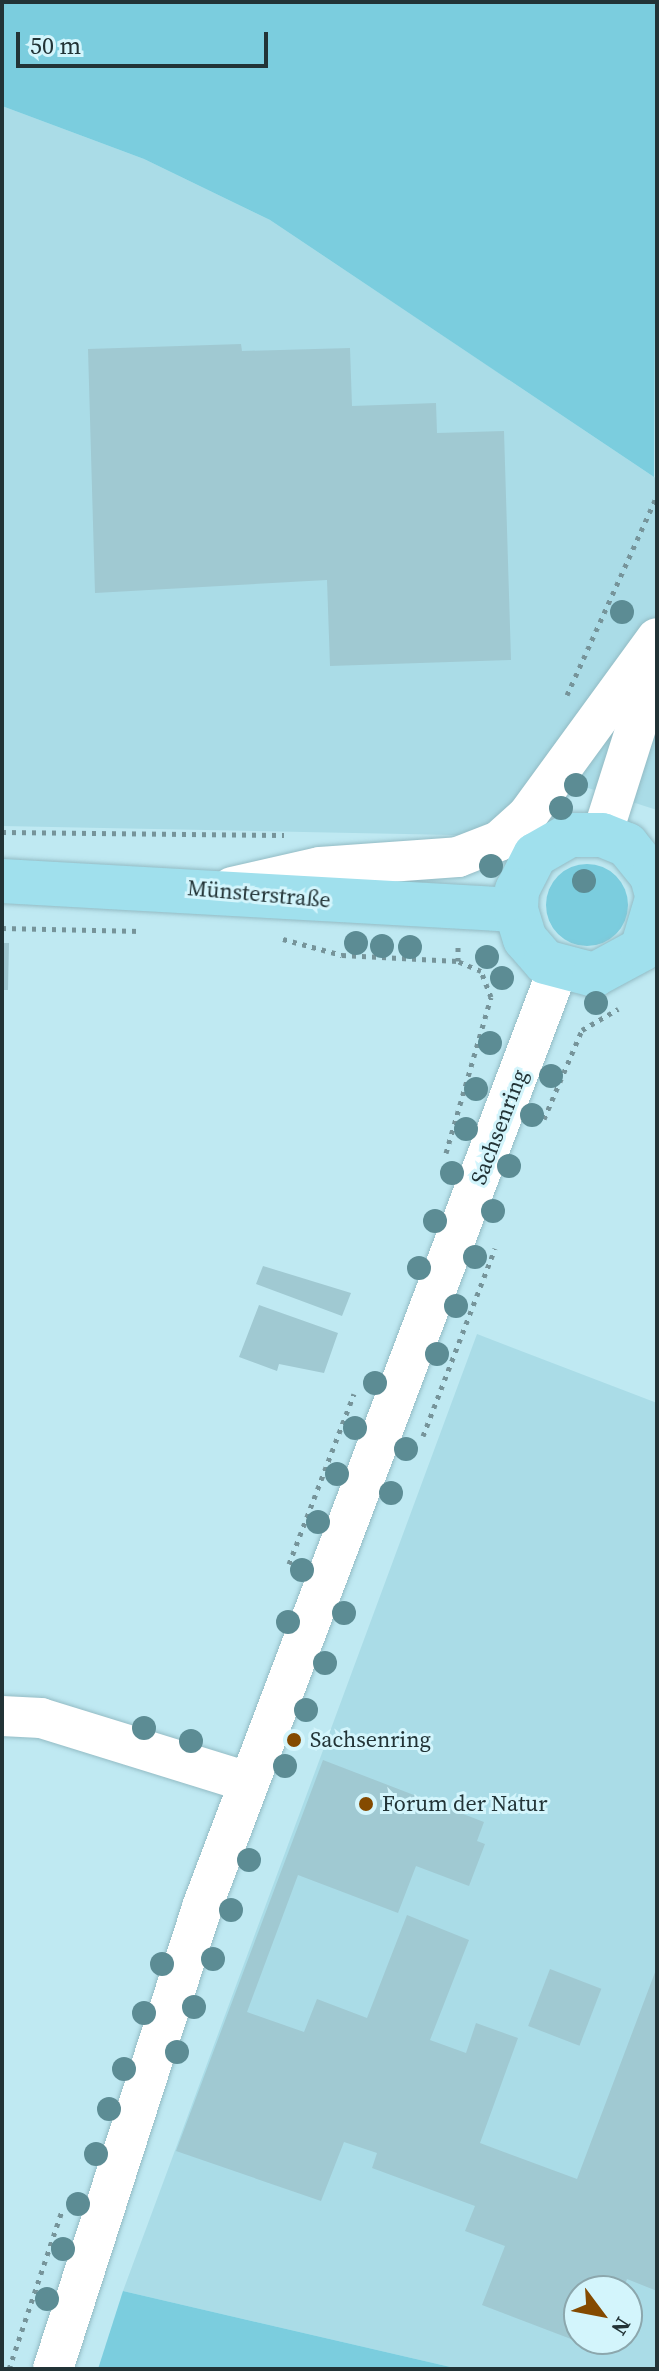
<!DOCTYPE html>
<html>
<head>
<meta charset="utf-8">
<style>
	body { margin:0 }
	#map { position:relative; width:659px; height:2371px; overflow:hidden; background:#bfe9f2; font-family:"Source Serif 4",serif }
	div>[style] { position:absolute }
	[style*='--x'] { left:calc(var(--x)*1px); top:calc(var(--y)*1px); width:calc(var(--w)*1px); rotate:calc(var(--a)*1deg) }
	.built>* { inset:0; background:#aadce7 }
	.green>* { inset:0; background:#7bcdde }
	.round { border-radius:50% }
	.building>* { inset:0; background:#a0c9d2; transform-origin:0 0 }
	.path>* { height:5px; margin-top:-2.5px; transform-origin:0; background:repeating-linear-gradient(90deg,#76949a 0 4px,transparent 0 10px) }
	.roads { filter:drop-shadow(0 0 2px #93bbc4) drop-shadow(0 0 2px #93bbc4) }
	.minor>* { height:40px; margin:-20px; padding:0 20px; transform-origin:20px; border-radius:20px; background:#fff }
	.major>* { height:44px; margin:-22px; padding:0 22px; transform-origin:22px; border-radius:22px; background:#a0e0ed }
	.trees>* { width:24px; height:24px; margin:-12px; border-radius:50%; background:#5c8c94 }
	.dots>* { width:22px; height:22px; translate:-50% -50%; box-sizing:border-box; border:4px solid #d3f5fc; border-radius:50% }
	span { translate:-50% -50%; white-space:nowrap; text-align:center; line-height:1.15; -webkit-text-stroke:6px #d3f5fc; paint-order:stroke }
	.street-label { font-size:22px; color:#223336 }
	.poi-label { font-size:22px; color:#223336 }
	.left { translate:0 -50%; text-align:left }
	.frame { position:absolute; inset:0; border:4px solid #223336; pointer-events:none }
	.north { position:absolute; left:563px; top:2275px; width:80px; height:80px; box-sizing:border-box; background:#d3f5fc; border:2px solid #8ca7ad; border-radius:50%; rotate:122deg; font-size:22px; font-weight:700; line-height:32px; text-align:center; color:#223336 }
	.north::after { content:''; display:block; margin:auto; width:28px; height:36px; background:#844a00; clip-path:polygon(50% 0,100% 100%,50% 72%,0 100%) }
	.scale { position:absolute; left:16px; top:32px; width:252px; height:36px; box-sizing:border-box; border:4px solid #223336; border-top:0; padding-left:10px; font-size:24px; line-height:28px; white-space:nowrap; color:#223336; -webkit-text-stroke:6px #d3f5fc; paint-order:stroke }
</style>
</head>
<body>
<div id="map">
	<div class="built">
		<i style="clip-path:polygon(2px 106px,144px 159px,270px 220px,657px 479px,657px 810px,585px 787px,504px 836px,2px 826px)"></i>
		<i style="clip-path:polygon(evenodd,477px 1334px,657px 1403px,657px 2369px,459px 2369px,123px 2291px,477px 1334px,579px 2291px,627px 2291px,627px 2339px,579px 2339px,579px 2291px)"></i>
	</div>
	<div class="green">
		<i style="clip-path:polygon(2px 2px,657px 2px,654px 477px,270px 220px,144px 159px,2px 106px)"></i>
		<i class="round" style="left:546px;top:864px;width:82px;height:82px"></i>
		<i style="clip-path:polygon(123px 2291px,459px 2369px,98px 2369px)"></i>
	</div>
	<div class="building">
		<i style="clip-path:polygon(241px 344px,242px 351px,350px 348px,352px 406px,436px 403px,437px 433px,504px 431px,511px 660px,330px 666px,327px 580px,95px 593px,88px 349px)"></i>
		<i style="clip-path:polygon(2px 943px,9px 943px,8px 990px,2px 990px)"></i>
		<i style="clip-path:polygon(263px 1266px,351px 1293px,342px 1316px,256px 1284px)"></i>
		<i style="clip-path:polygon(259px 1305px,338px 1333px,324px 1373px,279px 1364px,277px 1371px,239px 1357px)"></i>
		<i style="clip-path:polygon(323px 1760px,484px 1822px,477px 1841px,485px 1844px,469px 1886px,416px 1866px,398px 1913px,298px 1875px,247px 2012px,304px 2032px,317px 1999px,367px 2018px,407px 1915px,469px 1940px,430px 2040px,466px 2053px,476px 2023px,518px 2038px,480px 2143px,577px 2179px,657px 1967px,657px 2291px,627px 2279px,623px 2291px,579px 2291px,579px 2323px,571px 2339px,482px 2305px,505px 2246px,465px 2231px,475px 2206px,372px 2168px,377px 2153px,344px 2142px,321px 2201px,176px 2151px)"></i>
		<i style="left:550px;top:1969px;width:55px;height:61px;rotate:21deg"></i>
	</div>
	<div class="path">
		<i style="--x:567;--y:695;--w:218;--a:-65.7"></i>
		<i style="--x:2;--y:832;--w:282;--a:0.6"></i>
		<i style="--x:2;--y:928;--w:139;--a:1.2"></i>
		<i style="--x:283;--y:939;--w:61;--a:15.2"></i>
		<i style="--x:342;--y:955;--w:116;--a:3"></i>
		<i style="--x:544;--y:1119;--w:97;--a:-66.9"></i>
		<i style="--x:582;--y:1030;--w:42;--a:-30.3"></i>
		<i style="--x:446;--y:1153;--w:162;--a:-73.9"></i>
		<i style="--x:491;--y:997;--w:28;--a:-111"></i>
		<i style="--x:481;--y:971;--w:25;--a:-157"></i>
		<i style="--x:458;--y:961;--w:17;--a:-90"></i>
		<i style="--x:423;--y:1436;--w:201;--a:-69"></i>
		<i style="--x:289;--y:1564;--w:182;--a:-69.1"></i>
		<i style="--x:9;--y:2369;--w:167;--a:-71.5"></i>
	</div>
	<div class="roads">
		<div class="minor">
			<i style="--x:602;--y:835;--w:182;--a:-72.4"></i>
			<i style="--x:232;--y:887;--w:90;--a:-12.8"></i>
			<i style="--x:320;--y:867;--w:138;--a:-4.1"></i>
			<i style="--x:458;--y:857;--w:44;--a:-21.3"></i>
			<i style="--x:499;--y:841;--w:38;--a:-42"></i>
			<i style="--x:527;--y:816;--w:220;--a:-53.9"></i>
			<i style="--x:2;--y:1716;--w:39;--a:3"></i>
			<i style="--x:41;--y:1718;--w:217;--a:17.2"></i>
			<i style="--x:53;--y:2369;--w:485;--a:-72.1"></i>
			<i style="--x:202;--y:1907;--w:1003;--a:-69.22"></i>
		</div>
		<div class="major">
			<i style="--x:2;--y:881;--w:515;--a:3.23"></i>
			<i style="--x:657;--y:895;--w:20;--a:-105"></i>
			<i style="--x:652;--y:876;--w:40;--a:-129"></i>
			<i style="--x:627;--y:845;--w:27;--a:-158"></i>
			<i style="--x:602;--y:835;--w:32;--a:180"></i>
			<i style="--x:570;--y:835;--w:40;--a:150.3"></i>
			<i style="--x:535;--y:855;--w:39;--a:117"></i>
			<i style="--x:517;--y:890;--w:20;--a:93"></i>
			<i style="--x:516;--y:910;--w:30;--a:73"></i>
			<i style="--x:525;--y:939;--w:30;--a:49"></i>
			<i style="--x:545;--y:962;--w:51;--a:14.9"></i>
			<i style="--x:594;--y:975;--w:55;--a:-28.4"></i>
			<i style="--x:642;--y:949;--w:52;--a:-73.3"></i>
		</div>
	</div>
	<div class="trees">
		<i style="left:622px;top:612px"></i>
		<i style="left:576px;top:785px"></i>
		<i style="left:561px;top:808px"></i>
		<i style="left:491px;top:866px"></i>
		<i style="left:584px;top:881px"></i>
		<i style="left:356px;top:943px"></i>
		<i style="left:382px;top:946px"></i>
		<i style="left:410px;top:947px"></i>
		<i style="left:487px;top:957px"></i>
		<i style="left:502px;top:978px"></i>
		<i style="left:596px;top:1003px"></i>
		<i style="left:490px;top:1043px"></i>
		<i style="left:551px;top:1076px"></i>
		<i style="left:476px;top:1089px"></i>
		<i style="left:532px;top:1115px"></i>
		<i style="left:466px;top:1129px"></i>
		<i style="left:509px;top:1166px"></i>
		<i style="left:452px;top:1173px"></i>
		<i style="left:493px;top:1211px"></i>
		<i style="left:435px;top:1221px"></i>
		<i style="left:475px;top:1257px"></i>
		<i style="left:419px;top:1268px"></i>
		<i style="left:456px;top:1306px"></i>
		<i style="left:437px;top:1354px"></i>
		<i style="left:375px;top:1383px"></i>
		<i style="left:355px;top:1428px"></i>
		<i style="left:406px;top:1449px"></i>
		<i style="left:337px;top:1474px"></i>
		<i style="left:391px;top:1493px"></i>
		<i style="left:318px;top:1522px"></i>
		<i style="left:302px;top:1570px"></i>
		<i style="left:344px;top:1613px"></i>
		<i style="left:288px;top:1622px"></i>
		<i style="left:325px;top:1663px"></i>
		<i style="left:306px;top:1710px"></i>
		<i style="left:144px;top:1728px"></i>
		<i style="left:191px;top:1741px"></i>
		<i style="left:285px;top:1766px"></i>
		<i style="left:249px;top:1860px"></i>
		<i style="left:231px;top:1910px"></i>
		<i style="left:213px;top:1959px"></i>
		<i style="left:162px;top:1964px"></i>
		<i style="left:194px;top:2007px"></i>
		<i style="left:144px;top:2013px"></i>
		<i style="left:177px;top:2052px"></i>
		<i style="left:124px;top:2069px"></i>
		<i style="left:109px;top:2109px"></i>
		<i style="left:96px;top:2154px"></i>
		<i style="left:78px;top:2204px"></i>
		<i style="left:63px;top:2249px"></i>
		<i style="left:47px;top:2299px"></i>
	</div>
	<div class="dots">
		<i style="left:294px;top:1740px;background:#844a00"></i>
		<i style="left:366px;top:1804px;background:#844a00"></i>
	</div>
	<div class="street-label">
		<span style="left:259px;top:894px;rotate:5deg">Münsterstraße</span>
		<span style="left:499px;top:1127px;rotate:-69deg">Sachsenring</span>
	</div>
	<div class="poi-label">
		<span class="left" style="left:310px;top:1740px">Sachsenring</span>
		<span class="left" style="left:382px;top:1804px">Forum der Natur</span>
	</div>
	<div class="frame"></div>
	<div class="north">N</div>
	<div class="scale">50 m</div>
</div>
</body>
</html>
